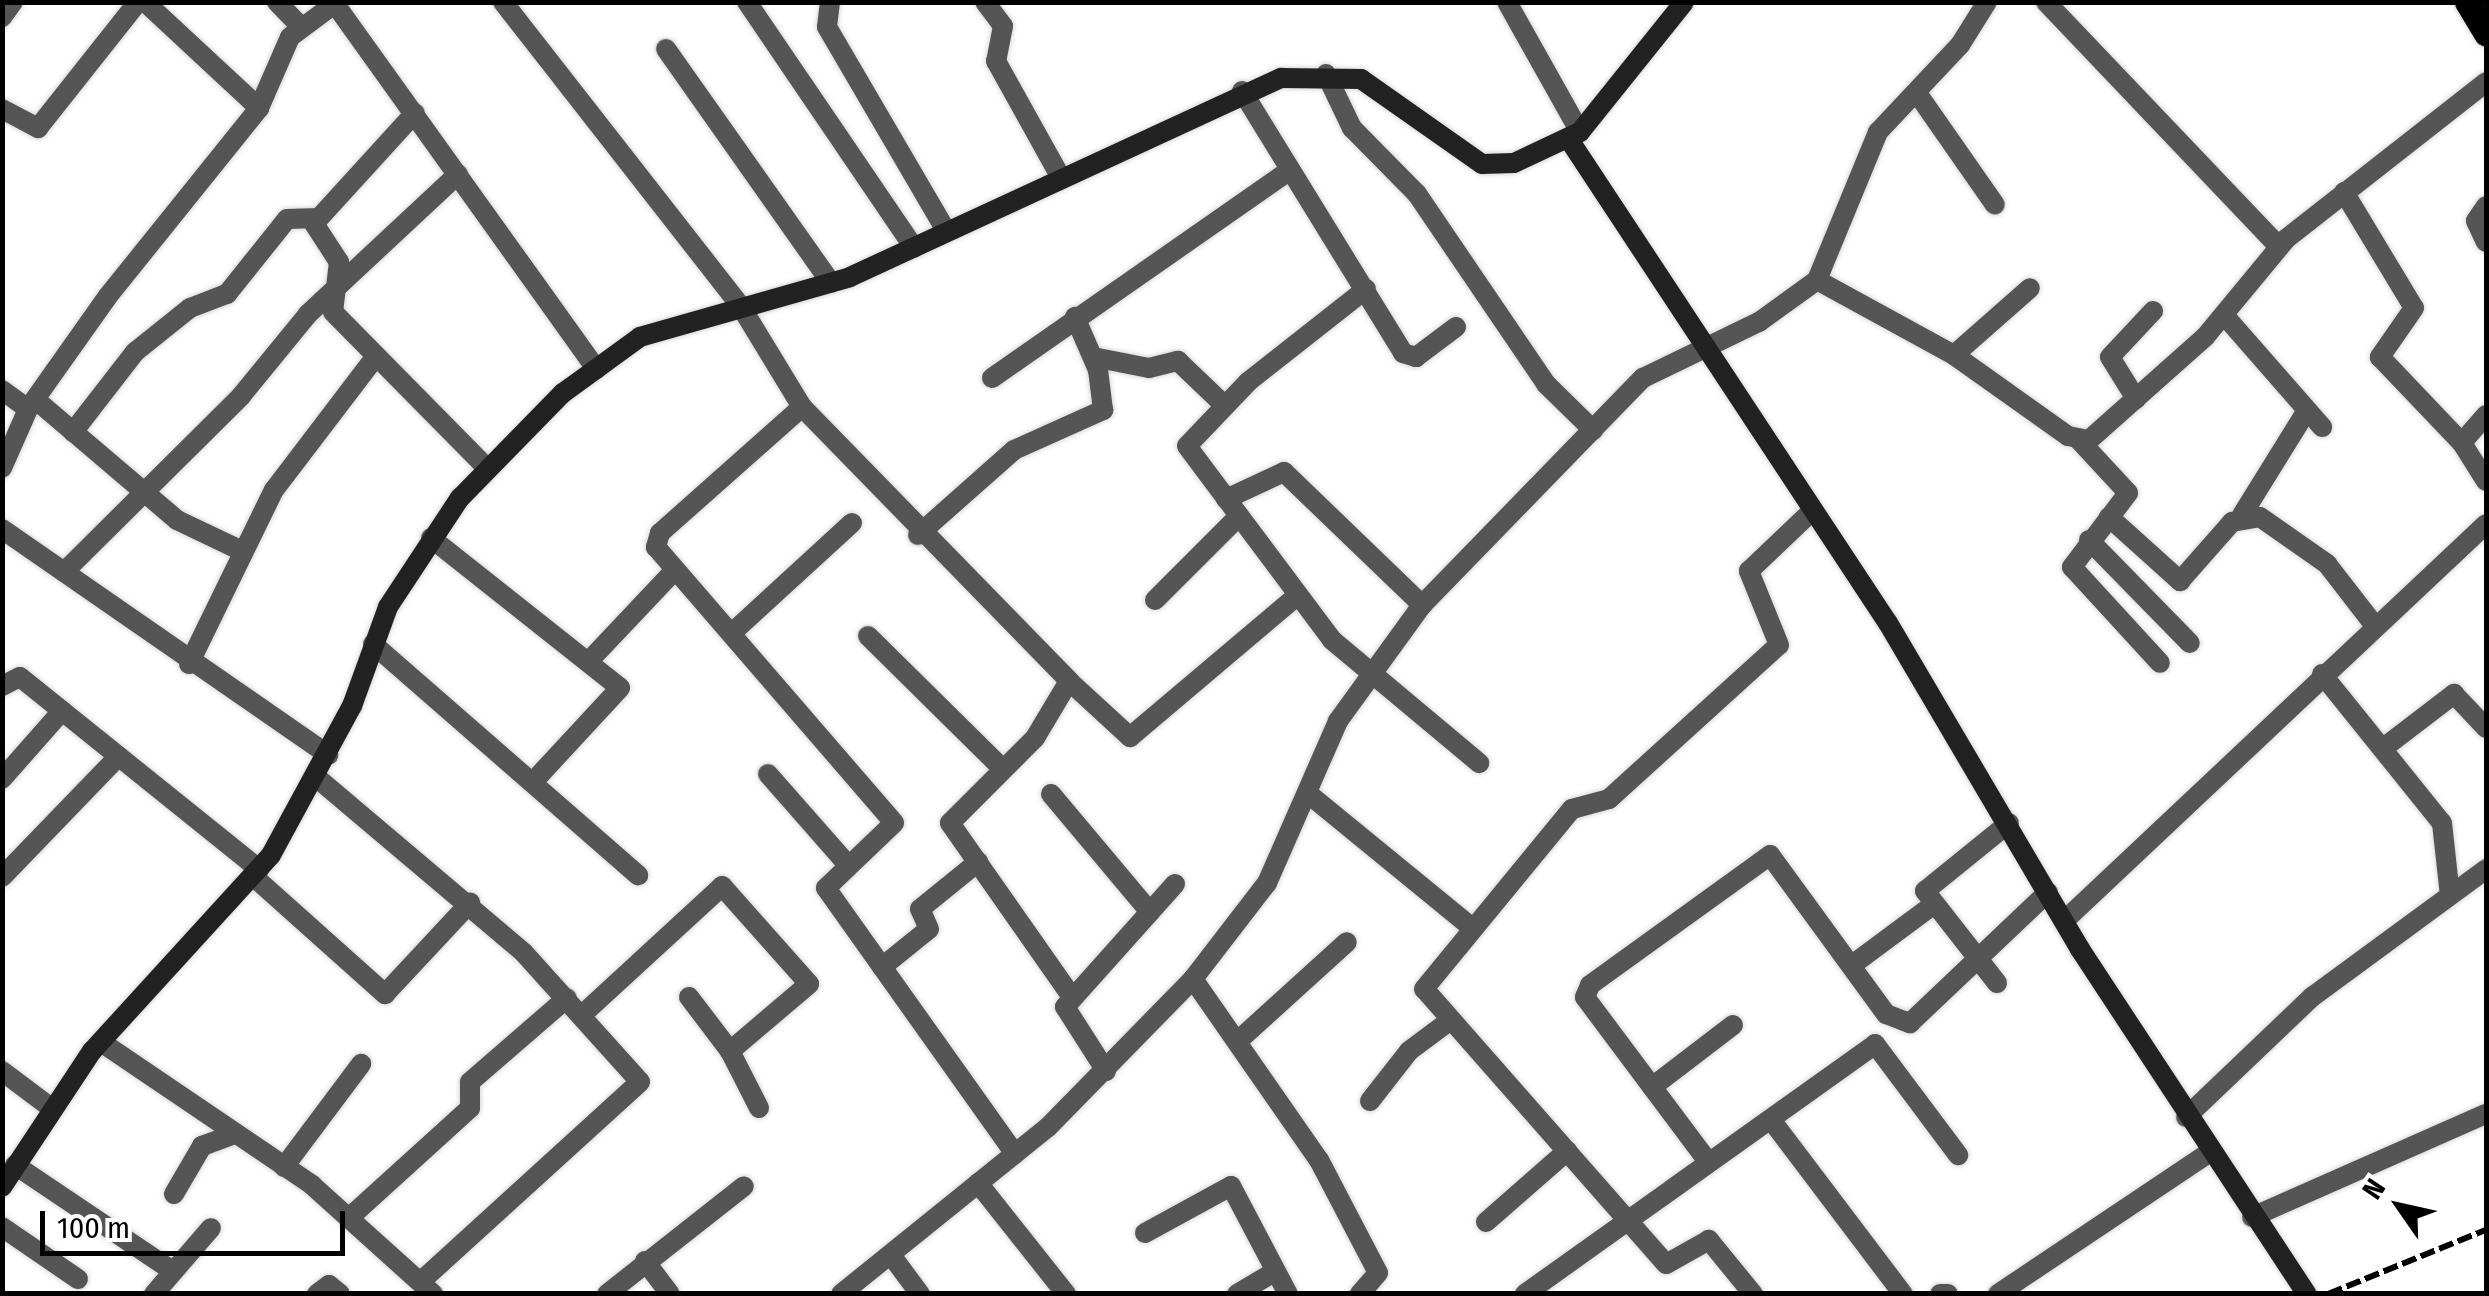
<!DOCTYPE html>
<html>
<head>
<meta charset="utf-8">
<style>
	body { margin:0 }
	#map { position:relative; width:2489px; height:1296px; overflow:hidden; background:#fff; font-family:"Fira Sans Condensed",sans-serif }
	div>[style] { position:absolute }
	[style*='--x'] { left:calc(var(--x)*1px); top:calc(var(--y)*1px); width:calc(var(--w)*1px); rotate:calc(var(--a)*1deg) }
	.roads { filter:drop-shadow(0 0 2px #dbdbdb) drop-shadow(0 0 2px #dbdbdb) }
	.street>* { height:20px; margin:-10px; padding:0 10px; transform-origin:10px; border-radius:10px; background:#555 }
	.secondary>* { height:20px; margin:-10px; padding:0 10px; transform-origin:10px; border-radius:10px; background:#222 }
	.primary>* { height:25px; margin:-12.5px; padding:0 12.5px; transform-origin:12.5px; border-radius:12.5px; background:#000 }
	.rail>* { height:6px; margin-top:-3px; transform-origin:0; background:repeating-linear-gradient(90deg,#000 0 15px,transparent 0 20px) }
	span { translate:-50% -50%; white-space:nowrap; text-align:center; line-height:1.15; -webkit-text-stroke:8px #fff; paint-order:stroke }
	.frame { position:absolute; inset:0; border:5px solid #000; pointer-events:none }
	.north { position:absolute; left:2349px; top:1156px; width:100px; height:100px; -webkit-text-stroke:8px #fff; paint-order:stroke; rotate:304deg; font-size:28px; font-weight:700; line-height:40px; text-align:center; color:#000 }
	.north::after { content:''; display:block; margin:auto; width:35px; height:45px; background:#000; clip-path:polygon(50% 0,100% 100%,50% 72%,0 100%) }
	.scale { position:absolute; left:40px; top:1211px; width:305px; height:45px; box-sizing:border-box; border:5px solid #000; border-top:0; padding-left:12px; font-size:30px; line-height:35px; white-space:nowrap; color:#000; -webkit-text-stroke:8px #fff; paint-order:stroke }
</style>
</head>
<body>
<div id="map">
	<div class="roads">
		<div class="street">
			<i style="--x:145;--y:2;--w:156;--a:42.9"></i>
			<i style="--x:277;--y:2;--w:32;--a:46"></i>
			<i style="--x:503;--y:2;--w:385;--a:52"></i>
			<i style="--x:740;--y:305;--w:119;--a:58.7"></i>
			<i style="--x:802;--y:407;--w:383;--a:45.7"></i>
			<i style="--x:1069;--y:681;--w:66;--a:120.8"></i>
			<i style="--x:1035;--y:738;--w:120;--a:135"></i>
			<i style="--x:950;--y:823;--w:211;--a:55"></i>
			<i style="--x:747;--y:2;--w:297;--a:55.8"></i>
			<i style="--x:830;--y:2;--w:25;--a:97"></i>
			<i style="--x:827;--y:27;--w:236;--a:59.7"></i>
			<i style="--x:985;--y:2;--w:30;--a:53"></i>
			<i style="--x:1003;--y:26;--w:36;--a:101"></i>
			<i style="--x:996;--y:61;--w:134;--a:60.9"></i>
			<i style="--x:1507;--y:2;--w:149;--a:60.7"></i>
			<i style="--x:2046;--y:2;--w:338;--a:46.4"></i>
			<i style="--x:335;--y:4;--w:449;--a:54.4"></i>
			<i style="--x:2;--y:17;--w:19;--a:-54"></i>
			<i style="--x:666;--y:49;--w:286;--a:54.8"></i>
			<i style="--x:1326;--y:74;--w:60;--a:64.3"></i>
			<i style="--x:1352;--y:128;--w:93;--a:45.4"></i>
			<i style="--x:1417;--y:194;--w:230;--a:55.8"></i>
			<i style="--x:1546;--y:384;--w:66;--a:44.4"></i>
			<i style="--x:1242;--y:91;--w:308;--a:58.4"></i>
			<i style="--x:1403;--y:353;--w:14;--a:17"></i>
			<i style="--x:1416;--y:357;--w:50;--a:-36.9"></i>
			<i style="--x:1917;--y:93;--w:136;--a:55.1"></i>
			<i style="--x:2;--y:109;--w:41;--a:27.8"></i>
			<i style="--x:38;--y:128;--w:161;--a:-51.6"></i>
			<i style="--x:2344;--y:192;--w:135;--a:58.9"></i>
			<i style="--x:2414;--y:308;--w:60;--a:124.8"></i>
			<i style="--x:2380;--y:357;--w:119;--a:46.4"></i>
			<i style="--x:2486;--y:206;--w:18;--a:124"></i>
			<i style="--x:2476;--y:221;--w:23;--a:65"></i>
			<i style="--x:313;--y:222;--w:48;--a:57"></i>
			<i style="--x:339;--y:262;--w:50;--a:96.8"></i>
			<i style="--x:333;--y:312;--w:218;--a:45.4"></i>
			<i style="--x:1817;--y:280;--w:156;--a:28.7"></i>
			<i style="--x:1954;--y:355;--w:140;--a:35.4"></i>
			<i style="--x:2068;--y:436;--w:21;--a:11"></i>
			<i style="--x:2089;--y:440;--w:155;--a:-41.6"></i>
			<i style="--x:2205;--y:337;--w:127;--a:-50.4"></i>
			<i style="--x:2286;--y:239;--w:254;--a:-38.1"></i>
			<i style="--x:1366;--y:289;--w:150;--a:141.8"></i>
			<i style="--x:1248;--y:382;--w:88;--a:133.6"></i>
			<i style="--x:1187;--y:446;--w:242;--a:53.2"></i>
			<i style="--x:1332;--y:640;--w:192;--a:39.9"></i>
			<i style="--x:2224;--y:315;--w:149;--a:48.8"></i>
			<i style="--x:1954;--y:355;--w:101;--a:-41.4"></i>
			<i style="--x:1093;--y:357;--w:57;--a:11.1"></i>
			<i style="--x:1149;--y:368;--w:30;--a:-14"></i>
			<i style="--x:1178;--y:361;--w:62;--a:43.7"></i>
			<i style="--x:992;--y:378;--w:363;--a:-34.9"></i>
			<i style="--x:2;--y:390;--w:32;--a:36"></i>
			<i style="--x:2136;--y:399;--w:49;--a:-121.8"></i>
			<i style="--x:2110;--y:357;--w:63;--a:-46.9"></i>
			<i style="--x:36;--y:400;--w:185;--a:40.4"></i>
			<i style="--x:177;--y:520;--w:70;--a:25.5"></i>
			<i style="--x:802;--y:407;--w:190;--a:138.4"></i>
			<i style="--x:660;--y:533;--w:15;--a:106"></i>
			<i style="--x:656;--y:547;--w:364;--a:49.2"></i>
			<i style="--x:894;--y:823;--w:94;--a:136.3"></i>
			<i style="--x:826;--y:888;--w:326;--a:54.6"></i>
			<i style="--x:2486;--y:415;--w:37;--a:131"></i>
			<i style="--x:2462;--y:443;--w:45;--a:57.7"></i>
			<i style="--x:73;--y:432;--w:101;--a:-52.2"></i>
			<i style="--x:135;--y:352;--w:70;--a:-38.7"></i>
			<i style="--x:190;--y:308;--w:40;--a:-21"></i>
			<i style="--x:227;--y:294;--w:96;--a:-51.3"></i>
			<i style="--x:287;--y:219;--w:32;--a:-2"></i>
			<i style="--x:319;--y:218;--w:142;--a:-47.6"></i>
			<i style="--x:2079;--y:440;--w:72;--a:47.2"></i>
			<i style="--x:2128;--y:493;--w:93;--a:127.1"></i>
			<i style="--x:2072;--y:567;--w:130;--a:47.5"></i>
			<i style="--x:2;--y:468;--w:64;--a:-66.2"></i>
			<i style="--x:28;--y:409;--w:138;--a:-54.7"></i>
			<i style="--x:108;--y:296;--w:241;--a:-51.2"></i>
			<i style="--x:259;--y:108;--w:77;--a:-66.4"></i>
			<i style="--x:290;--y:37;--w:59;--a:-36.7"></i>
			<i style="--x:1226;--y:499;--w:64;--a:-25"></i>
			<i style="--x:1284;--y:472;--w:192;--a:43.9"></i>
			<i style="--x:2242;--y:515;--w:123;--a:-58.2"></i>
			<i style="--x:2109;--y:517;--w:96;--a:42"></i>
			<i style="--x:2180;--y:581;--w:79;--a:-48.6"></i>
			<i style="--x:2232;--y:522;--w:28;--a:-10"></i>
			<i style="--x:2260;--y:517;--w:82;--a:35"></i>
			<i style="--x:2327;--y:564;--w:78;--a:52.3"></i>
			<i style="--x:2;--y:529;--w:397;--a:34.7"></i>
			<i style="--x:918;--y:535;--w:128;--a:-41.5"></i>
			<i style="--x:1014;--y:450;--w:98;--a:-24.2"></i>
			<i style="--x:1103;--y:410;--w:40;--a:-97.1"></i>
			<i style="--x:1098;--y:370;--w:58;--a:-113.5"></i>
			<i style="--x:431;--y:538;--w:241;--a:38.4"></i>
			<i style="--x:620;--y:688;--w:129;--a:132.8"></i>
			<i style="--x:2089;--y:540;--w:144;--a:45.6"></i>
			<i style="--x:64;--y:572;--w:250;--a:-44.8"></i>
			<i style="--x:241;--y:396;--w:106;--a:-50.7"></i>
			<i style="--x:308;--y:314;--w:205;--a:-43"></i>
			<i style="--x:1155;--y:600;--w:119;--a:-45"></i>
			<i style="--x:734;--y:631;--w:160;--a:-42.5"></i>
			<i style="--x:868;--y:636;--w:188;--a:44.6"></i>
			<i style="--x:373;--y:644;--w:352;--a:41.1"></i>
			<i style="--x:588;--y:662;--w:125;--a:-46.6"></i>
			<i style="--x:189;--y:664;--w:194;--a:-64"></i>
			<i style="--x:274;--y:490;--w:168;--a:-52.7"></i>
			<i style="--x:2322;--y:674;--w:191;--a:51.2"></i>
			<i style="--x:2442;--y:823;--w:72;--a:83.7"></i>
			<i style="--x:1069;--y:681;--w:83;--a:42.6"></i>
			<i style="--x:1130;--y:737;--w:219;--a:-40.2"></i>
			<i style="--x:2;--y:686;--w:20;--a:-27"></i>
			<i style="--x:20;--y:677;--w:307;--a:38.8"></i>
			<i style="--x:2386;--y:746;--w:86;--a:-37.4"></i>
			<i style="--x:2454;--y:694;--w:47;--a:46.7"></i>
			<i style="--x:768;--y:774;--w:121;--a:48.7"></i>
			<i style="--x:316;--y:777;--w:272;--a:40.2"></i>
			<i style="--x:524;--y:953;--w:173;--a:48"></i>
			<i style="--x:640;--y:1082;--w:297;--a:137.7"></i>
			<i style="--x:2;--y:779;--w:91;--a:-48.6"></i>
			<i style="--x:1051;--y:794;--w:154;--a:50"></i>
			<i style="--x:1311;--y:796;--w:207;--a:39.3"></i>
			<i style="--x:2;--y:877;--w:168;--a:-46"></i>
			<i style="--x:254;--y:877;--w:176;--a:41.8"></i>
			<i style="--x:385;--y:994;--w:125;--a:-47"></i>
			<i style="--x:2064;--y:921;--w:579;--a:-43.25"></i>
			<i style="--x:1852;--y:965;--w:97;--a:-36.6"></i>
			<i style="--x:882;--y:967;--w:60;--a:-39"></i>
			<i style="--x:929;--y:929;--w:22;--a:-114"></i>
			<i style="--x:920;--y:909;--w:75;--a:-39"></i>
			<i style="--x:1193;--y:979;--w:221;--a:55.2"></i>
			<i style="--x:1319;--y:1160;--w:127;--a:62.4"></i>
			<i style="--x:1378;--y:1273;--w:28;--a:131"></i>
			<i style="--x:1997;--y:983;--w:117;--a:-128"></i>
			<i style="--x:1925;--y:891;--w:108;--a:-39"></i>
			<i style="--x:689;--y:997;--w:68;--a:52.8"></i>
			<i style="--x:583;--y:1014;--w:189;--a:-42.6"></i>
			<i style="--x:722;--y:886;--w:131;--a:48.4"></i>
			<i style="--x:809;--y:984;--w:104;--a:139.7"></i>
			<i style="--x:730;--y:1051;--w:64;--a:63"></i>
			<i style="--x:1240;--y:1039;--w:144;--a:-42.2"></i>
			<i style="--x:101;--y:1042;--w:255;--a:34.1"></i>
			<i style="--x:312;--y:1185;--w:163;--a:42"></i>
			<i style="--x:2;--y:1071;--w:60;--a:36.9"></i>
			<i style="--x:1106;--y:1071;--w:76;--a:-122.6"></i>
			<i style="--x:1065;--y:1007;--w:165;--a:-48.2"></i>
			<i style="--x:1652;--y:1087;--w:102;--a:-37.4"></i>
			<i style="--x:1370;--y:1101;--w:63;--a:-52"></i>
			<i style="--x:1409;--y:1051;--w:49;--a:-36.6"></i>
			<i style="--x:2186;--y:1117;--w:174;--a:-43.6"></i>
			<i style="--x:2312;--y:997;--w:216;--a:-36.3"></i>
			<i style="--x:1772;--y:1121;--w:217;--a:52.9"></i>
			<i style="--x:1706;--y:1159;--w:202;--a:-126.8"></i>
			<i style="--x:1585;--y:997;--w:13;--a:-67"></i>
			<i style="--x:1590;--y:985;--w:222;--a:-35.8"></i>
			<i style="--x:1770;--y:855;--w:197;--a:53.9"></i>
			<i style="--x:1886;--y:1014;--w:26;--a:21"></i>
			<i style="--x:1910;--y:1023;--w:190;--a:-43.5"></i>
			<i style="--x:15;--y:1165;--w:190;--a:33.9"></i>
			<i style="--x:284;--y:1167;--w:129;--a:-53.2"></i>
			<i style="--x:978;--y:1183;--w:142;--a:51.6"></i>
			<i style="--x:174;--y:1194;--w:56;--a:-59.7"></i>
			<i style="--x:202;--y:1146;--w:33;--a:-20"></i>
			<i style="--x:350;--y:1217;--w:162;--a:-42.2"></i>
			<i style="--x:470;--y:1108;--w:26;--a:-90"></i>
			<i style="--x:470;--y:1082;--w:128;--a:-40.9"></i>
			<i style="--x:2252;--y:1217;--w:256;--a:-23.8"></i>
			<i style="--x:1486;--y:1222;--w:108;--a:-41.2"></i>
			<i style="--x:2;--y:1227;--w:92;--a:34.4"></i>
			<i style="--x:1145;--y:1233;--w:98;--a:-28.7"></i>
			<i style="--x:1231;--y:1186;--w:122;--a:62.2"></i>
			<i style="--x:891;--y:1255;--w:49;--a:53.4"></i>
			<i style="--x:645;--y:1261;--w:41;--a:52.9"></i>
			<i style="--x:154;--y:1294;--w:87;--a:-49.2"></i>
			<i style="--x:317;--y:1294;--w:15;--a:-37"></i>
			<i style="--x:329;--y:1285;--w:14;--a:39"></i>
			<i style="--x:607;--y:1294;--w:174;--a:-38.2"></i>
			<i style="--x:841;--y:1294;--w:266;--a:-38.9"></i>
			<i style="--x:1048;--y:1127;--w:207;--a:-45.6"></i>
			<i style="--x:1193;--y:979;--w:121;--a:-52.4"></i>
			<i style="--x:1267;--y:883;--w:177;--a:-66.3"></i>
			<i style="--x:1338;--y:721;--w:143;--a:-54.1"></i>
			<i style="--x:1422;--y:605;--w:317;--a:-45.8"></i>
			<i style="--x:1643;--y:378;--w:129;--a:-25.8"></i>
			<i style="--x:1759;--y:322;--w:72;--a:-35.9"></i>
			<i style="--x:1817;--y:280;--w:160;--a:-67.6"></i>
			<i style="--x:1878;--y:132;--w:120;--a:-46.7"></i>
			<i style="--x:1960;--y:45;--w:51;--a:-57.9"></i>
			<i style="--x:1237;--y:1294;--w:43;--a:-30.7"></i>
			<i style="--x:1525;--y:1294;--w:430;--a:-35.5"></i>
			<i style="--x:1875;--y:1044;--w:139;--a:53.2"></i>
			<i style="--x:1753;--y:1294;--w:70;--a:-129.2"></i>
			<i style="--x:1709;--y:1240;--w:49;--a:150.8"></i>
			<i style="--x:1666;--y:1264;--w:366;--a:-131.3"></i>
			<i style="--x:1424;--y:989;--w:233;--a:-50.6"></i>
			<i style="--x:1572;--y:809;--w:38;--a:-15"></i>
			<i style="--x:1609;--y:799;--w:229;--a:-42.2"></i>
			<i style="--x:1779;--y:645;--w:80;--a:-112.1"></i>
			<i style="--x:1749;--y:571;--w:87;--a:-43.6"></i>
			<i style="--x:1940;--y:1294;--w:8;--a:0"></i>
			<i style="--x:1998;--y:1294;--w:254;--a:-33.8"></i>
		</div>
		<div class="secondary">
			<i style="--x:1570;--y:141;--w:577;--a:56.59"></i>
			<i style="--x:1888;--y:623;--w:378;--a:59.5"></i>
			<i style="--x:2080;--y:949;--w:413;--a:56.7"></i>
			<i style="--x:2;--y:1187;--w:163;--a:-56.5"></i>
			<i style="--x:92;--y:1051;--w:265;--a:-47.6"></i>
			<i style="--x:271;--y:855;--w:170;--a:-61.5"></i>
			<i style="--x:352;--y:706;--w:105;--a:-70"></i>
			<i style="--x:388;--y:607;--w:131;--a:-56.6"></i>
			<i style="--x:460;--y:498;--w:147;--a:-45.6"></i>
			<i style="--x:563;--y:393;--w:95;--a:-36"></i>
			<i style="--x:640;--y:337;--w:218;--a:-15.9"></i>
			<i style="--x:850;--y:277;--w:475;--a:-24.8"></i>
			<i style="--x:1281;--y:78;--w:80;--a:0.7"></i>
			<i style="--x:1361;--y:79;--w:148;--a:35.1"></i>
			<i style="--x:1482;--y:164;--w:32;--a:-2"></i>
			<i style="--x:1514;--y:163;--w:73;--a:-25.2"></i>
			<i style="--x:1580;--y:132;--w:166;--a:-51.3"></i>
		</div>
		<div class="primary">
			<i style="--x:2467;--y:2;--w:37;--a:59"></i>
		</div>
	</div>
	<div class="rail">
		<i style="--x:2328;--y:1294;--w:170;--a:-22.1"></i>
	</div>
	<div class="frame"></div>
	<div class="north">N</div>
	<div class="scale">100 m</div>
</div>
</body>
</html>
